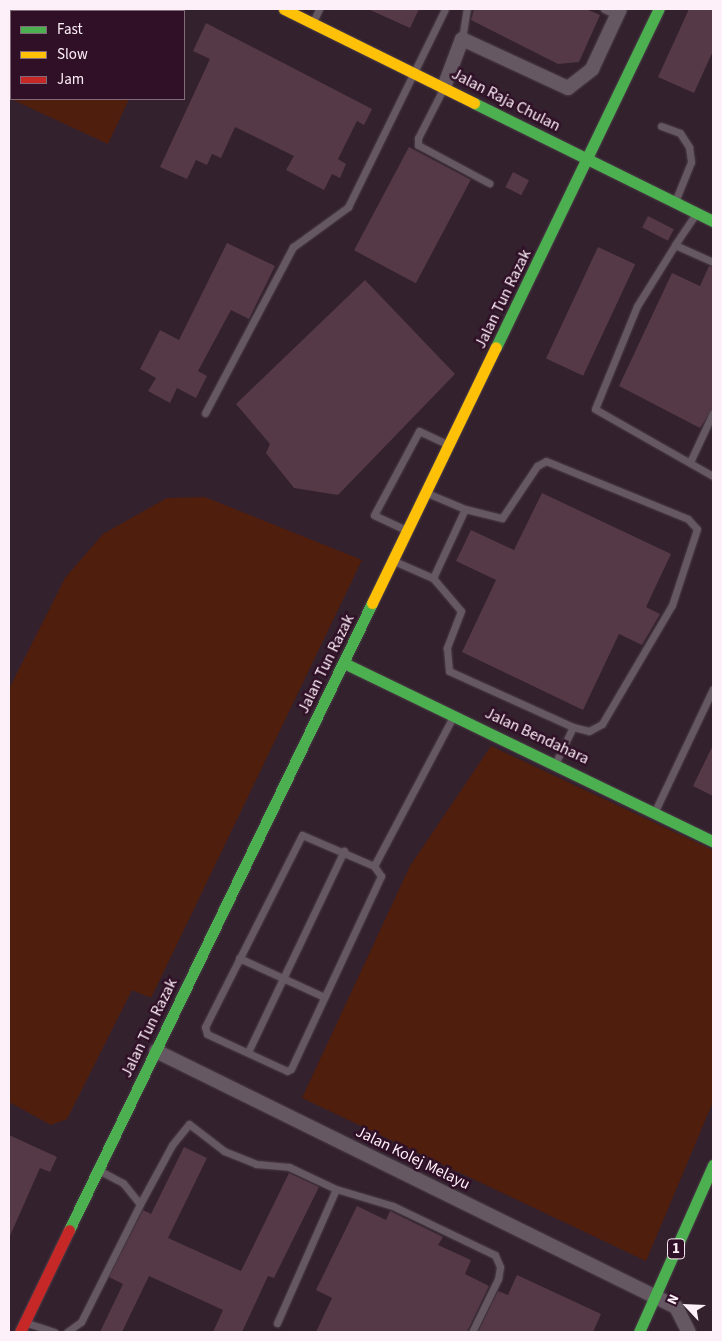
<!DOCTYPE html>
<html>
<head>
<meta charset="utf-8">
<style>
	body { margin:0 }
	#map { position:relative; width:722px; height:1341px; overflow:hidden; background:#33212e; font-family:"Source Sans 3",sans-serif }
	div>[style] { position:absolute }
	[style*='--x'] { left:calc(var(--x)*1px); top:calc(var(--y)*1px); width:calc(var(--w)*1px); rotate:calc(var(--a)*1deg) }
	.green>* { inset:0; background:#501e0d }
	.building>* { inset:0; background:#553947; transform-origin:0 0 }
	.roads { filter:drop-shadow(0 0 1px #4b3d47) drop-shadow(0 0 1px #4b3d47) }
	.lane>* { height:7px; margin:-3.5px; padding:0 3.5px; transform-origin:3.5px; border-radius:3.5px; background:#665862 }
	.street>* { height:14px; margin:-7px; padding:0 7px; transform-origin:7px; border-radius:7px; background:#665862 }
	.fast>* { height:11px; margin:-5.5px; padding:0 5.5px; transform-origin:5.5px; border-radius:5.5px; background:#4caf50 }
	.slow>* { height:11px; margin:-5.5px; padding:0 5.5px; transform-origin:5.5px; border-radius:5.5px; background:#ffc107 }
	.jam>* { height:11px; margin:-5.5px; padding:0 5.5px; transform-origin:5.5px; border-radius:5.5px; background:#c62828 }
	span { translate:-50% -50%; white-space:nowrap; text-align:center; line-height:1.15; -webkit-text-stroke:5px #301027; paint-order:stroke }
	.shield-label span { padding:1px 4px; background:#301027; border:1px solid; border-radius:4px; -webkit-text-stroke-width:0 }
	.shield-label { font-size:15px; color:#fef0f8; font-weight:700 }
	.street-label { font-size:16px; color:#fef0f8 }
	.frame { position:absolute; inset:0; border:10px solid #fef0f8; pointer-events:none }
	.legend { position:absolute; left:10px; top:10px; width:175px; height:90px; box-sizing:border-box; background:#301027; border:1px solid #826a7b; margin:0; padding:6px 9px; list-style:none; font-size:15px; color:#fef0f8 }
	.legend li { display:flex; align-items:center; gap:10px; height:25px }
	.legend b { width:25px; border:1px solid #826a7b }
	.north { position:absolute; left:662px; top:1281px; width:50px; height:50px; -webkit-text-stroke:4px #301027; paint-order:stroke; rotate:295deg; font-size:14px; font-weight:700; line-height:20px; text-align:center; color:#fef0f8 }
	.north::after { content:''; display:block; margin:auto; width:18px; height:22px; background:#fef0f8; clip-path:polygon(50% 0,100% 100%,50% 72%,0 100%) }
</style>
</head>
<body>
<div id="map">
	<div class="green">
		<i style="clip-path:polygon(9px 9px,171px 9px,11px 11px,11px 99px,129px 99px,108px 144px,9px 98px)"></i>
		<i style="clip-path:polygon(205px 497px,362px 560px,151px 998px,132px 990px,67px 1119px,51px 1125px,9px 1102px,9px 689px,65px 578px,103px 534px,167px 498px)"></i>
		<i style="clip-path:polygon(491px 746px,713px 850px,713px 1102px,646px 1261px,302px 1098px,410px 866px)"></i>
	</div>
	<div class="building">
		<i style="clip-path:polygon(368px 9px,419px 9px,410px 28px)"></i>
		<i style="clip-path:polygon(474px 9px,586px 9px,600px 15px,579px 62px,558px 64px,471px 20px)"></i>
		<i style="clip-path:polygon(689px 9px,713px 9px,713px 51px,694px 93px,658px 77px)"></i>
		<i style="clip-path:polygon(206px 23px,372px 109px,364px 125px,357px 121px,338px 159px,346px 164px,340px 178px,332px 174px,324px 190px,286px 170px,294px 156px,235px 127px,221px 158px,212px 154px,207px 165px,196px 160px,187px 179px,160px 167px,210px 59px,193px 51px)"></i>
		<i style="left:409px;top:147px;width:70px;height:117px;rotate:28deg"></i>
		<i style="left:513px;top:172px;width:18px;height:17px;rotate:27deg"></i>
		<i style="left:648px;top:216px;width:29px;height:13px;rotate:27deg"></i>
		<i style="clip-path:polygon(227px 243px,275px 266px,249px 319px,231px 310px,198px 371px,207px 376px,196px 398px,177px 388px,170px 403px,148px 391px,156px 378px,140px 369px,160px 330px,179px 340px)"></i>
		<i style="left:598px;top:247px;width:41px;height:123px;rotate:25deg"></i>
		<i style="clip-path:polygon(709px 266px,713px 267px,713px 408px,700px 428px,619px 386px,672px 273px,700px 286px)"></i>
		<i style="clip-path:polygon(365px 280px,455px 374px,338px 495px,294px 488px,266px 453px,270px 444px,236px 404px)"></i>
		<i style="clip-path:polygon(542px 493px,671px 554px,646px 607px,660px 614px,642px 645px,619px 634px,583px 710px,462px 652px,496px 580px,456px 561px,471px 530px,514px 550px)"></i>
		<i style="clip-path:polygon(713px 745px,713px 796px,693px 786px)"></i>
		<i style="clip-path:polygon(9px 1135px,57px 1157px,50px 1172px,40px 1168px,9px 1238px)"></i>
		<i style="clip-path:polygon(184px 1147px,207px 1158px,168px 1238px,241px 1271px,289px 1173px,319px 1187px,274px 1278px,268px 1276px,242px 1332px,213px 1332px,223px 1310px,149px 1276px,122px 1332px,100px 1332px,123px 1284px,109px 1277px,143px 1210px,151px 1214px)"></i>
		<i style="clip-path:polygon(357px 1206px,386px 1220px,390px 1211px,443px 1237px,438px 1245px,471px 1260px,465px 1274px,489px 1286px,467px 1332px,316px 1332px,332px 1298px,316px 1290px)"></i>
		<i style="clip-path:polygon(517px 1275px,601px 1314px,593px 1332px,478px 1332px,498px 1291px,508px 1295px)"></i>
	</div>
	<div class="roads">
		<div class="lane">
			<i style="--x:604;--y:9;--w:14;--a:25"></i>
			<i style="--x:313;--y:22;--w:14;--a:-65"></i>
			<i style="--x:462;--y:39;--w:30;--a:-81"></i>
			<i style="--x:443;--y:89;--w:55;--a:117"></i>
			<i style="--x:418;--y:138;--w:7;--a:90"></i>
			<i style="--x:418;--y:145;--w:81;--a:28.2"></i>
			<i style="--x:661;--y:126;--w:20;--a:20"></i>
			<i style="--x:680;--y:133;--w:17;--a:57"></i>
			<i style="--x:689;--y:147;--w:15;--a:82"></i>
			<i style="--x:691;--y:162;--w:40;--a:112"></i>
			<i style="--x:695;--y:215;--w:36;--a:124"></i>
			<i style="--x:675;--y:245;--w:42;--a:24.1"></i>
			<i style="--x:675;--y:245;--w:72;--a:121.9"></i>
			<i style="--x:637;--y:306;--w:111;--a:112.2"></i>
			<i style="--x:595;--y:409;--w:136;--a:29.6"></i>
			<i style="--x:205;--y:413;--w:188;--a:-62.1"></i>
			<i style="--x:293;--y:247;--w:68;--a:-36"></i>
			<i style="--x:348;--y:207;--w:220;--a:-63.9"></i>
			<i style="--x:690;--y:462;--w:54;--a:-64.9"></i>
			<i style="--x:465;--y:509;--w:38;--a:14"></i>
			<i style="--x:502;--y:518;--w:63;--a:-56.1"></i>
			<i style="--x:537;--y:466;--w:10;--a:-29"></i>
			<i style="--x:546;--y:461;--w:153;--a:22.2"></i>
			<i style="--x:688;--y:519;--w:13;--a:48"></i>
			<i style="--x:697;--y:529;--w:80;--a:108.2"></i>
			<i style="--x:672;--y:605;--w:138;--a:120.5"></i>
			<i style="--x:602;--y:724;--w:15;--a:152"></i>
			<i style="--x:589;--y:731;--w:16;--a:-166"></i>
			<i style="--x:406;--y:530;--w:35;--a:-155"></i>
			<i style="--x:374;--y:515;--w:95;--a:-61.8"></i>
			<i style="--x:419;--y:431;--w:31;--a:25"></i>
			<i style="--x:394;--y:561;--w:43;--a:23.6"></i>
			<i style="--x:433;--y:578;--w:76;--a:-65.1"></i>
			<i style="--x:465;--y:509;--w:41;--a:-157.2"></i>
			<i style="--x:433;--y:578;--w:43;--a:49.7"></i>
			<i style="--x:461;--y:611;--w:40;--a:111"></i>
			<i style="--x:447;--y:648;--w:23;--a:85"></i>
			<i style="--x:449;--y:671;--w:136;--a:24.3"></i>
			<i style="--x:573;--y:727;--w:39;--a:116"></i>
			<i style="--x:655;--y:811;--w:135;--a:-64.6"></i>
			<i style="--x:374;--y:866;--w:78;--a:-156.7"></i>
			<i style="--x:302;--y:835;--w:215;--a:116.8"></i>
			<i style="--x:205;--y:1027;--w:7;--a:74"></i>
			<i style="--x:207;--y:1034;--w:88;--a:24.8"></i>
			<i style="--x:287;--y:1071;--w:4;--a:-27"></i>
			<i style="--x:291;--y:1069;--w:213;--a:-65"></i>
			<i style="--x:381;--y:876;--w:12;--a:-125"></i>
			<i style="--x:374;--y:866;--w:169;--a:-62.1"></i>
			<i style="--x:239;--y:958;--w:94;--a:24.6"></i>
			<i style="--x:248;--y:1052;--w:223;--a:-64.5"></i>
			<i style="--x:140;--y:1204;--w:67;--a:-61.5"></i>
			<i style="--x:172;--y:1145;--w:27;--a:-51"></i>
			<i style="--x:189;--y:1124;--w:44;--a:37.6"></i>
			<i style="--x:224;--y:1151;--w:35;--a:22"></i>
			<i style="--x:256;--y:1164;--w:33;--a:5"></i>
			<i style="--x:289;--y:1167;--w:52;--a:25.1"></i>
			<i style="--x:336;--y:1189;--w:59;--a:16.6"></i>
			<i style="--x:393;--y:1206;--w:113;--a:25.7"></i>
			<i style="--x:495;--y:1255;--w:13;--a:67"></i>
			<i style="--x:500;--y:1267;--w:12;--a:99"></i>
			<i style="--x:498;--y:1279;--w:59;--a:116.1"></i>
			<i style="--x:27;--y:1323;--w:29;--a:18"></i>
			<i style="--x:277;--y:1323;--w:146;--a:-66.2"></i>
			<i style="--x:67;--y:1332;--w:17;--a:-36"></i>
			<i style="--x:81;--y:1322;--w:132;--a:-63.4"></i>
			<i style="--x:140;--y:1204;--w:27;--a:-129"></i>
			<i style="--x:123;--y:1183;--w:27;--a:-152"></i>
		</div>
		<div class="street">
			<i style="--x:444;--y:87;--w:51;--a:-69.4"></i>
			<i style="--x:462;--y:39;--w:117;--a:24.8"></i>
			<i style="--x:568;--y:88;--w:31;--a:-38"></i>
			<i style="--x:592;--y:69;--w:66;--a:-65"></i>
			<i style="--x:156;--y:1051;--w:580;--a:26.21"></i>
			<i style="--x:676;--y:1307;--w:28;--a:63"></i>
		</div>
		<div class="fast">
			<i style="--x:474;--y:103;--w:267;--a:26.3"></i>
			<i style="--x:496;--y:347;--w:375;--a:-64.3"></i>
			<i style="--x:344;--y:663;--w:410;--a:25.8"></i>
			<i style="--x:69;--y:1230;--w:696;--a:-64.21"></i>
			<i style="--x:639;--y:1332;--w:183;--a:-66.1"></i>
		</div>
		<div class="slow">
			<i style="--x:284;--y:9;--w:212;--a:26.3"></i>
			<i style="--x:372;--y:603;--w:284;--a:-64.2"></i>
		</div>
		<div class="jam">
			<i style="--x:20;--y:1332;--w:113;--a:-64.3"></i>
		</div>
	</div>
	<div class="shield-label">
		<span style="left:676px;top:1249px">1</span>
	</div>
	<div class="street-label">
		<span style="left:506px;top:100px;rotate:27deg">Jalan Raja Chulan</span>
		<span style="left:503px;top:299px;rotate:-64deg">Jalan Tun Razak</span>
		<span style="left:326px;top:664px;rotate:-64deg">Jalan Tun Razak</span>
		<span style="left:537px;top:736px;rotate:25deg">Jalan Bendahara</span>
		<span style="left:149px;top:1028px;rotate:-64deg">Jalan Tun Razak</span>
		<span style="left:413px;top:1158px;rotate:26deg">Jalan Kolej Melayu</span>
	</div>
	<div class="frame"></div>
	<ul class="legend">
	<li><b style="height:6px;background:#4caf50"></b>Fast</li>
	<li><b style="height:6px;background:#ffc107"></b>Slow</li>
	<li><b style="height:6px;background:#c62828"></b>Jam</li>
	</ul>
	<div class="north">N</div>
</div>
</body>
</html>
